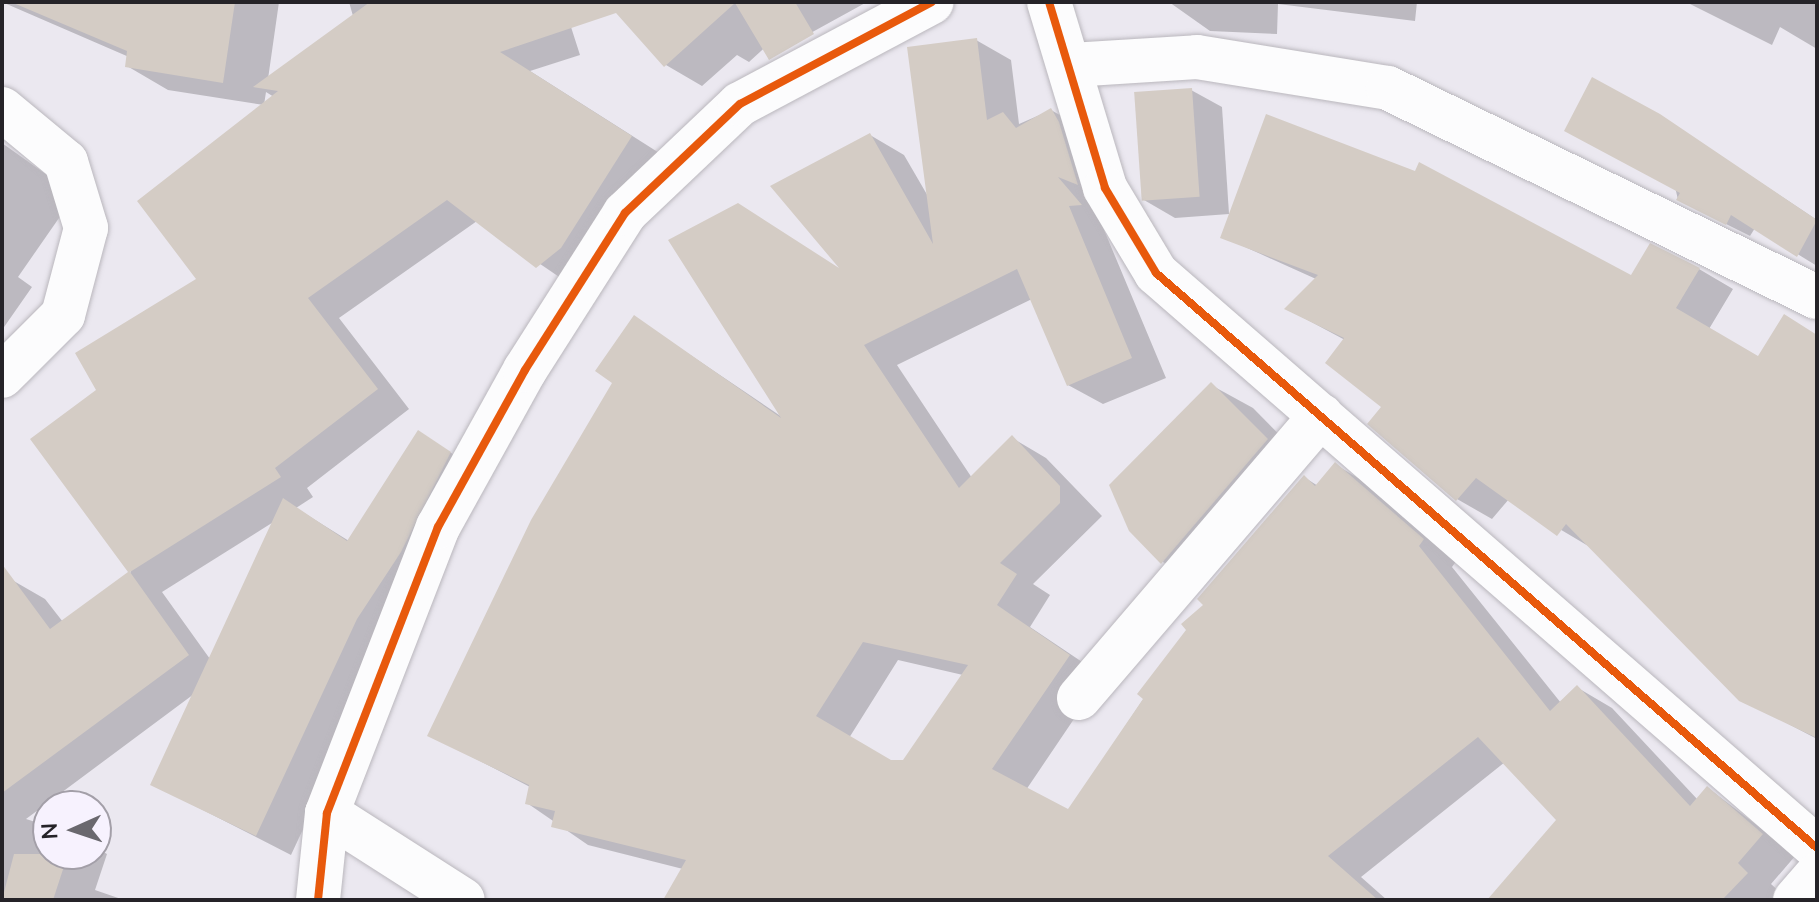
<!DOCTYPE html>
<html>
<head>
<meta charset="utf-8">
<style>
	body { margin:0 }
	#map { position:relative; width:1819px; height:902px; overflow:hidden; background:#ebe8f0; font-family:"Nunito Sans",sans-serif }
	div>[style] { position:absolute }
	[style*='--x'] { left:calc(var(--x)*1px); top:calc(var(--y)*1px); width:calc(var(--w)*1px); rotate:calc(var(--a)*1deg) }
	.shadow>* { inset:0; background:#0003 }
	.building>* { inset:0; background:#d4ccc5; transform-origin:0 0 }
	.roads { filter:drop-shadow(0 0 2px #bab7bd) drop-shadow(0 0 2px #bab7bd) }
	.minor>* { height:44px; margin:-22px; padding:0 22px; transform-origin:22px; border-radius:22px; background:#fcfcfd }
	.cycleway>* { height:8px; margin:-4px; padding:0 4px; transform-origin:4px; border-radius:4px; background:#e8590c }
	span { translate:-50% -50%; white-space:nowrap; text-align:center; line-height:1.15; -webkit-text-stroke:6px #f7f2fe; paint-order:stroke }
	.frame { position:absolute; inset:0; border:4px solid #252328; pointer-events:none }
	.north { position:absolute; left:32px; top:790px; width:80px; height:80px; box-sizing:border-box; background:#f7f2fe; border:2px solid #a39fa8; border-radius:50%; rotate:267deg; font-size:22px; font-weight:700; line-height:32px; text-align:center; color:#252328 }
	.north::after { content:''; display:block; margin:auto; width:28px; height:36px; background:#6a686e; clip-path:polygon(50% 0,100% 100%,50% 72%,0 100%) }
</style>
</head>
<body>
<div id="map">
	<div class="shadow">
		<i style="clip-path:polygon(evenodd,2px 2px,279px 2px,268px 79px,353px 16px,349px 2px,563px 2px,580px 55px,530px 71px,664px 156px,571px 285px,477px 221px,339px 318px,409px 409px,307px 488px,313px 497px,296px 508px,349px 541px,419px 433px,485px 474px,392px 639px,291px 855px,152px 784px,194px 694px,26px 819px,48px 826px,48px 854px,96px 854px,96px 848px,107px 854px,95px 890px,124px 900px,2px 900px,2px 587px,12px 580px,45px 599px,63px 622px,131px 572px,33px 440px,99px 390px,199px 280px,274px 97px,266px 92px,264px 105px,168px 90px,127px 66px,129px 57px,2px 2px,275px 521px,210px 659px,162px 592px,275px 521px)"></i>
		<i style="clip-path:polygon(609px 2px,867px 2px,787px 46px,774px 39px,749px 62px,737px 55px,702px 86px,666px 65px)"></i>
		<i style="clip-path:polygon(1169px 2px,1417px 2px,1415px 21px,1278px 4px,1277px 34px,1210px 31px)"></i>
		<i style="clip-path:polygon(1686px 2px,1817px 2px,1817px 49px,1780px 27px,1772px 45px)"></i>
		<i style="clip-path:polygon(evenodd,976px 40px,1011px 60px,1019px 124px,1051px 110px,1086px 130px,1102px 225px,1166px 378px,1103px 404px,1068px 385px,1032px 299px,897px 365px,972px 478px,1012px 438px,1046px 458px,1102px 516px,1033px 584px,1050px 595px,1030px 627px,1103px 676px,1026px 790px,1068px 812px,1206px 605px,1304px 477px,1318px 486px,1336px 465px,1370px 485px,1457px 560px,1452px 567px,1561px 703px,1578px 688px,1612px 708px,1698px 800px,1708px 788px,1796px 855px,1771px 884px,1782px 894px,1775px 900px,1489px 900px,1559px 820px,1505px 762px,1361px 877px,1387px 900px,668px 900px,683px 869px,588px 845px,527px 803px,530px 787px,430px 735px,615px 383px,634px 317px,782px 417px,843px 270px,870px 135px,904px 155px,929px 198px,976px 40px,898px 660px,963px 675px,904px 761px,891px 762px,849px 738px,898px 660px)"></i>
		<i style="clip-path:polygon(1191px 90px,1222px 107px,1229px 214px,1175px 218px,1144px 200px)"></i>
		<i style="clip-path:polygon(1659px 115px,1817px 220px,1817px 266px,1755px 228px,1750px 236px,1678px 200px)"></i>
		<i style="clip-path:polygon(2px 143px,75px 195px,18px 277px,32px 287px,2px 330px)"></i>
		<i style="clip-path:polygon(1223px 237px,1631px 277px,1699px 269px,1733px 289px,1709px 329px,1759px 358px,1817px 335px,1817px 739px,1741px 699px,1595px 550px,1509px 499px,1492px 519px,1457px 499px,1370px 423px,1384px 407px,1345px 340px,1287px 309px,1316px 279px)"></i>
		<i style="clip-path:polygon(1211px 385px,1253px 408px,1308px 464px,1204px 586px,1163px 562px)"></i>
	</div>
	<div class="building">
		<i style="clip-path:polygon(11px 2px,235px 2px,223px 83px,125px 67px,127px 51px)"></i>
		<i style="clip-path:polygon(370px 2px,795px 2px,814px 34px,769px 60px,735px 3px,664px 67px,616px 13px,500px 52px,632px 136px,561px 248px,536px 268px,447px 200px,308px 298px,378px 389px,275px 468px,281px 477px,130px 572px,189px 655px,2px 793px,2px 564px,50px 629px,128px 572px,30px 439px,96px 390px,75px 353px,196px 279px,137px 201px,278px 91px,253px 87px)"></i>
		<i style="clip-path:polygon(evenodd,977px 38px,987px 120px,1003px 112px,1016px 128px,1051px 108px,1059px 122px,1078px 185px,1058px 177px,1082px 205px,1069px 206px,1132px 358px,1067px 386px,1017px 269px,864px 345px,959px 488px,1012px 435px,1060px 486px,1060px 503px,1000px 563px,1017px 574px,997px 605px,1070px 655px,992px 769px,1068px 809px,1143px 699px,1137px 694px,1186px 630px,1181px 624px,1203px 605px,1197px 599px,1304px 475px,1315px 486px,1335px 462px,1424px 539px,1419px 546px,1550px 711px,1577px 685px,1690px 806px,1707px 786px,1763px 834px,1738px 863px,1748px 873px,1722px 900px,1487px 900px,1556px 820px,1478px 737px,1328px 856px,1378px 900px,663px 900px,686px 860px,551px 827px,555px 811px,525px 804px,529px 785px,427px 736px,531px 520px,612px 383px,595px 371px,634px 315px,781px 418px,668px 240px,738px 203px,839px 268px,770px 186px,870px 133px,933px 244px,907px 47px,977px 38px,863px 642px,968px 665px,903px 760px,891px 760px,816px 716px,863px 642px)"></i>
		<i style="clip-path:polygon(1592px 77px,1660px 114px,1817px 220px,1797px 257px,1731px 215px,1726px 225px,1676px 200px,1680px 193px,1564px 131px)"></i>
		<i style="left:1192px;top:88px;width:109px;height:58px;rotate:86deg"></i>
		<i style="clip-path:polygon(1266px 114px,1415px 171px,1419px 162px,1631px 275px,1650px 243px,1700px 268px,1676px 308px,1758px 356px,1784px 314px,1817px 335px,1817px 738px,1739px 701px,1566px 524px,1557px 536px,1476px 478px,1456px 501px,1367px 424px,1381px 407px,1325px 363px,1344px 338px,1284px 309px,1318px 275px,1220px 238px)"></i>
		<i style="clip-path:polygon(1211px 382px,1268px 439px,1161px 564px,1129px 531px,1109px 485px)"></i>
		<i style="clip-path:polygon(418px 430px,451px 452px,401px 552px,357px 619px,256px 836px,150px 785px,283px 498px,347px 541px)"></i>
		<i style="clip-path:polygon(14px 854px,68px 854px,53px 900px,2px 900px)"></i>
	</div>
	<div class="roads">
		<div class="minor">
			<i style="--x:1049;--y:2;--w:194;--a:73.2"></i>
			<i style="--x:1105;--y:188;--w:99;--a:59"></i>
			<i style="--x:1156;--y:273;--w:876;--a:41.02"></i>
			<i style="--x:1071;--y:65;--w:126;--a:-3.6"></i>
			<i style="--x:1197;--y:57;--w:193;--a:9.2"></i>
			<i style="--x:1388;--y:88;--w:477;--a:26"></i>
			<i style="--x:2;--y:109;--w:83;--a:39.6"></i>
			<i style="--x:66;--y:162;--w:69;--a:73.1"></i>
			<i style="--x:86;--y:228;--w:90;--a:104.8"></i>
			<i style="--x:63;--y:315;--w:86;--a:135"></i>
			<i style="--x:1079;--y:698;--w:372;--a:-49.4"></i>
			<i style="--x:327;--y:813;--w:161;--a:32.6"></i>
			<i style="--x:318;--y:900;--w:87;--a:-84.1"></i>
			<i style="--x:327;--y:813;--w:307;--a:-68.8"></i>
			<i style="--x:438;--y:527;--w:179;--a:-61"></i>
			<i style="--x:525;--y:370;--w:186;--a:-57.5"></i>
			<i style="--x:625;--y:213;--w:158;--a:-43.5"></i>
			<i style="--x:740;--y:104;--w:217;--a:-28"></i>
			<i style="--x:1795;--y:900;--w:33;--a:-49"></i>
		</div>
	</div>
	<div class="cycleway">
		<i style="--x:1049;--y:2;--w:194;--a:73.2"></i>
		<i style="--x:1105;--y:188;--w:99;--a:59"></i>
		<i style="--x:1156;--y:273;--w:876;--a:41.02"></i>
		<i style="--x:318;--y:900;--w:87;--a:-84.1"></i>
		<i style="--x:327;--y:813;--w:307;--a:-68.8"></i>
		<i style="--x:438;--y:527;--w:179;--a:-61"></i>
		<i style="--x:525;--y:370;--w:186;--a:-57.5"></i>
		<i style="--x:625;--y:213;--w:158;--a:-43.5"></i>
		<i style="--x:740;--y:104;--w:217;--a:-28"></i>
	</div>
	<div class="frame"></div>
	<div class="north">N</div>
</div>
</body>
</html>
